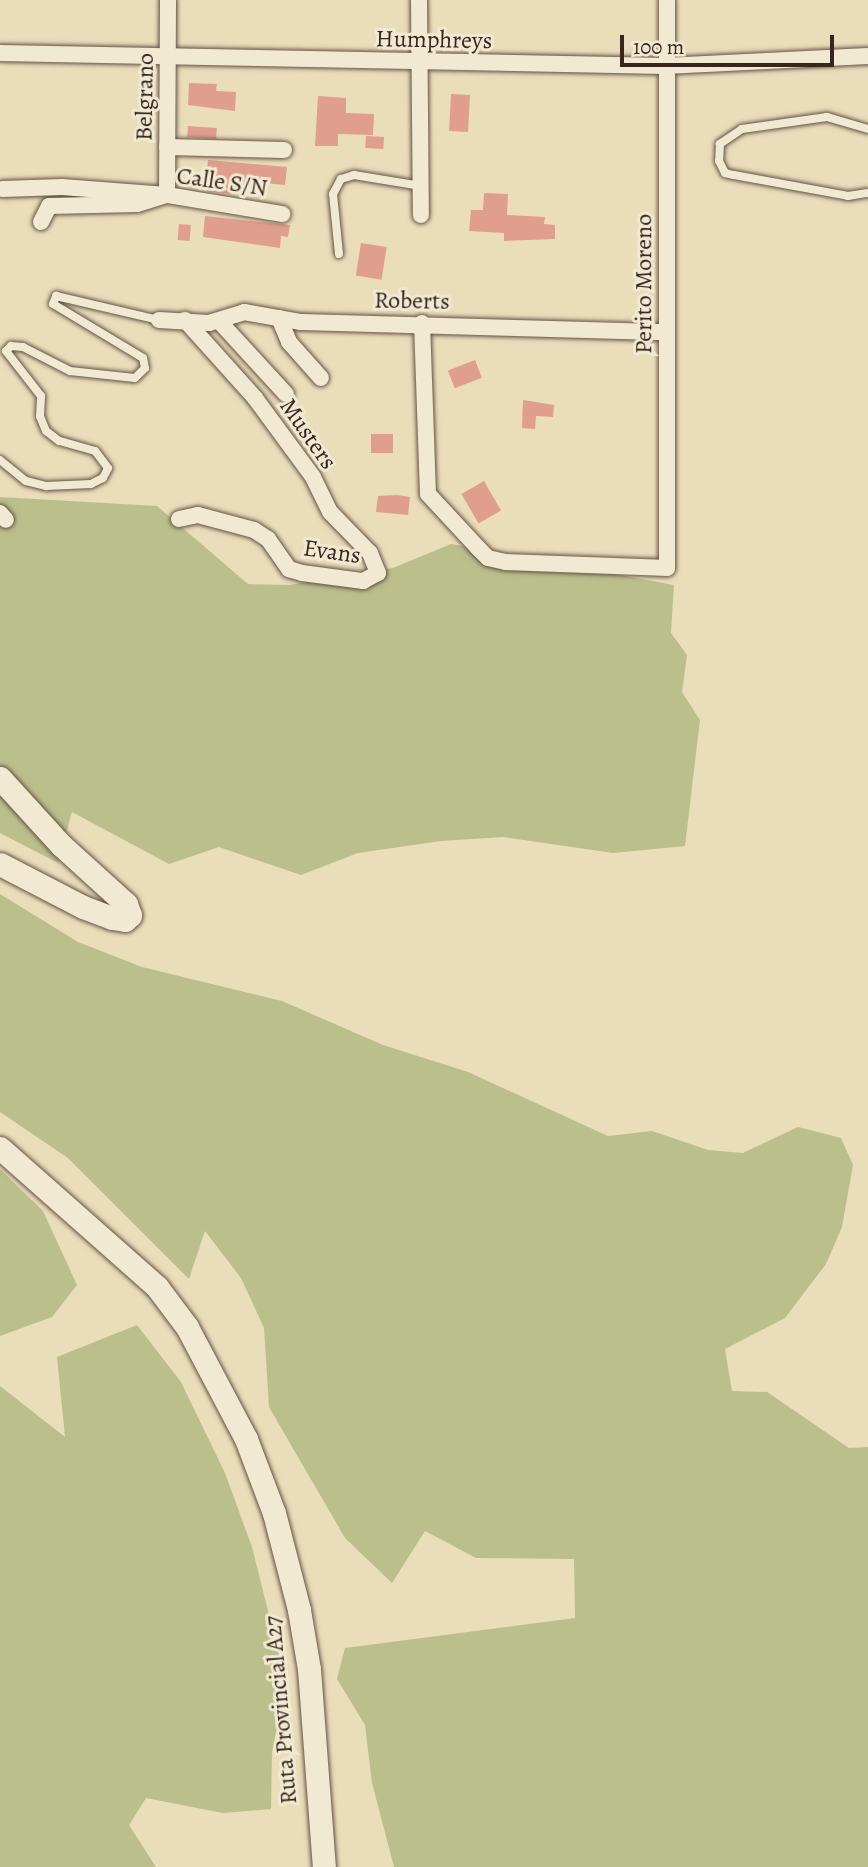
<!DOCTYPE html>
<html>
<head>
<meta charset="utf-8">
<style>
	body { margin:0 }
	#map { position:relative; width:868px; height:1867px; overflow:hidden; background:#eaddba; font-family:Alegreya,serif }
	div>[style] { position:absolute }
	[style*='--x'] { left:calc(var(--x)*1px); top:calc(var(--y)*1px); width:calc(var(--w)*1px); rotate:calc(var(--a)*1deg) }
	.green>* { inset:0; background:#bbbf8c }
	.building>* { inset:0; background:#e09e8e; transform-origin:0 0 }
	.roads { filter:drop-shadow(0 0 2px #645345) drop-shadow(0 0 2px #645345) }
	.lane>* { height:8px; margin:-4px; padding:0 4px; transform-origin:4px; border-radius:4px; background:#f1e9d2 }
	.street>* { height:16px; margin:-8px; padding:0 8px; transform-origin:8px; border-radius:8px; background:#f1e9d2 }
	.secondary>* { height:23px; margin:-11.5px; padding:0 11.5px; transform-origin:11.5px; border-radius:11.5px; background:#f1e9d2 }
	span { translate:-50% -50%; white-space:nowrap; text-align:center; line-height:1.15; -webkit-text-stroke:6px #f1e9d2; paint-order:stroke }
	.street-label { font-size:24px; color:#37251e }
	.scale { position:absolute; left:620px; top:35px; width:214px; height:32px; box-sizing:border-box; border:4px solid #37251e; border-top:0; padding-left:9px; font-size:21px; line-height:24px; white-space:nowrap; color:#37251e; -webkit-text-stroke:5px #f1e9d2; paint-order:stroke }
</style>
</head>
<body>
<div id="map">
	<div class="green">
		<i style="clip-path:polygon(0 497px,157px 506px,248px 584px,289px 585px,393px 568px,451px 544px,674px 585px,671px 633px,687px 655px,682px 692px,700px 720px,685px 846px,613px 853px,503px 837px,441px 841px,358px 853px,301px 875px,219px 847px,169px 864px,72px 812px,58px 863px,0 833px)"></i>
		<i style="clip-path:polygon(0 894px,78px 942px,142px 967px,282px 1001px,383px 1045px,468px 1072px,608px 1136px,652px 1131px,708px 1150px,743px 1153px,798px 1127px,841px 1138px,853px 1165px,842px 1227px,826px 1264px,785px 1318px,725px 1349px,732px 1391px,767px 1392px,849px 1448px,868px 1447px,868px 1867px,394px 1867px,372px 1783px,365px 1725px,337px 1679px,345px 1648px,575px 1618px,574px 1559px,476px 1558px,425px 1531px,392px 1583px,345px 1538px,269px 1407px,264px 1328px,241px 1278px,205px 1231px,189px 1279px,68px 1158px,0 1112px)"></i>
		<i style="clip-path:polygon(0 1169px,43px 1211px,77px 1285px,52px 1317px,0 1336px)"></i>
		<i style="clip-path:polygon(137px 1325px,181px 1382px,225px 1473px,252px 1547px,286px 1683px,272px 1752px,271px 1809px,223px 1813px,146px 1798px,129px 1825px,156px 1867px,0 1867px,0 1386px,65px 1437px,57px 1357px)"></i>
	</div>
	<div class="building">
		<i style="clip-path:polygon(189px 83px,217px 84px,216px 91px,236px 92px,235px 111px,188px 105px)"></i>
		<i style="left:451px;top:94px;width:19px;height:37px;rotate:3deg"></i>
		<i style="clip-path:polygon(318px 96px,346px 98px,346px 113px,374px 114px,373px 135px,338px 134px,338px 146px,315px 146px)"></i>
		<i style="left:188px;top:126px;width:29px;height:11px;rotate:4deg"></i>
		<i style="left:366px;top:136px;width:18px;height:12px;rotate:3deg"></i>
		<i style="clip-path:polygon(208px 160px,287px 167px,285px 185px,254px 182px,253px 188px,233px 186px,232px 194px,205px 191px)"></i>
		<i style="clip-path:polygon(484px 193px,508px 194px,507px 215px,545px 217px,544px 224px,555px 225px,555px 239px,504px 241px,504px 233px,469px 231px,471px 210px,483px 210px)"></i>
		<i style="clip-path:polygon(205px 216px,290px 225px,288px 237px,281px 236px,280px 248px,203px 237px)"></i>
		<i style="left:179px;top:224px;width:12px;height:16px;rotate:5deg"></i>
		<i style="left:361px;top:243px;width:26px;height:33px;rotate:9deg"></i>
		<i style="left:475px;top:360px;width:19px;height:29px;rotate:69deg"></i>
		<i style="clip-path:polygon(523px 400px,554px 405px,553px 417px,536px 416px,535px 429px,522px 428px)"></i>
		<i style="left:371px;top:434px;width:22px;height:19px"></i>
		<i style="left:484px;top:481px;width:34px;height:26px;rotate:60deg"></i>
		<i style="clip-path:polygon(397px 495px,410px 497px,408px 515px,376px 512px,378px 496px)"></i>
	</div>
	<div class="roads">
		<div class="lane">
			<i style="--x:868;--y:129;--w:43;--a:-163.7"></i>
			<i style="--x:827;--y:117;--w:86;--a:172"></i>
			<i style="--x:742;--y:129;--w:27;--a:146"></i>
			<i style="--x:720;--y:144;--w:17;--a:93"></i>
			<i style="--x:719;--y:161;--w:13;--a:63"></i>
			<i style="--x:725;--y:173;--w:9;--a:13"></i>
			<i style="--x:734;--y:175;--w:116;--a:10.4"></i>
			<i style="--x:848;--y:196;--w:20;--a:-9"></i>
			<i style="--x:339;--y:254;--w:60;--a:-95.7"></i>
			<i style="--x:333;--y:194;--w:17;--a:-62"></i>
			<i style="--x:341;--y:179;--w:14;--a:-17"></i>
			<i style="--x:354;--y:175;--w:68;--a:9.3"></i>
			<i style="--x:0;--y:460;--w:33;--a:39"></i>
			<i style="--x:26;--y:481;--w:21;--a:14"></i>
			<i style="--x:46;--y:486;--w:45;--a:-2.5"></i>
			<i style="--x:91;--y:484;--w:13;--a:-27"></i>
			<i style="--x:103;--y:478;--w:11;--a:-63"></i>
			<i style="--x:108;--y:468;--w:21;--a:-127"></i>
			<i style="--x:95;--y:451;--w:37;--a:-164"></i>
			<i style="--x:59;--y:441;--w:16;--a:-142"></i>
			<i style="--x:46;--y:431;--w:16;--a:-112"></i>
			<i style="--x:40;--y:416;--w:20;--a:-87"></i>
			<i style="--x:41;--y:396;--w:57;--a:-127.9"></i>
			<i style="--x:6;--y:351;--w:7;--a:-45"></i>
			<i style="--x:11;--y:346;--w:12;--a:5"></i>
			<i style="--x:23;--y:347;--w:53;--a:27.1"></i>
			<i style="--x:70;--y:371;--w:65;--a:6.1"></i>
			<i style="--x:135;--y:378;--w:14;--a:-45"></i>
			<i style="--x:145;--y:368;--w:10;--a:-101"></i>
			<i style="--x:143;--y:358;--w:105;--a:-149"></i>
			<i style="--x:53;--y:304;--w:9;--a:-69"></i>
			<i style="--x:56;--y:296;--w:106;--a:13.1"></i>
		</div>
		<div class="street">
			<i style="--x:419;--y:0;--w:215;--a:89.5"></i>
			<i style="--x:0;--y:53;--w:665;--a:1.12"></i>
			<i style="--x:665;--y:66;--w:203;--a:-2.8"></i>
			<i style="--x:167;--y:147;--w:117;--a:1.5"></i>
			<i style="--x:2;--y:189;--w:60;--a:-1.9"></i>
			<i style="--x:62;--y:187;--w:105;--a:4.4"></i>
			<i style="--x:167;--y:195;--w:195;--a:-89.7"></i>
			<i style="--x:41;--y:222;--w:18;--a:-63"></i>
			<i style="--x:49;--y:206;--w:88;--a:-1.3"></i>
			<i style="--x:137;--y:204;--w:31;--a:-17"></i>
			<i style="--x:167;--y:195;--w:117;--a:9.4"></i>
			<i style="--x:279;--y:318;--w:26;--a:67"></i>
			<i style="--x:289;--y:342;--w:48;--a:48.4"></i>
			<i style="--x:159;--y:320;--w:50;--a:3.4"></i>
			<i style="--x:209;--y:323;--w:37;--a:-17"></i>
			<i style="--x:244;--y:312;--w:58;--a:10"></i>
			<i style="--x:301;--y:322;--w:366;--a:1.6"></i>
			<i style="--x:219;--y:321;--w:99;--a:47.5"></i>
			<i style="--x:422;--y:323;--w:171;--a:88"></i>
			<i style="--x:428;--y:494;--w:74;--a:47.2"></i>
			<i style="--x:478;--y:548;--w:14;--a:45"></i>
			<i style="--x:488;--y:558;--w:18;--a:13"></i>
			<i style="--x:506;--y:562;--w:161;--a:2.1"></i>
			<i style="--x:667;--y:568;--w:568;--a:-90"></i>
			<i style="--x:0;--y:513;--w:9;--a:49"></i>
			<i style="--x:179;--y:519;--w:19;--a:-12"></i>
			<i style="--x:198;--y:515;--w:58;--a:15"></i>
			<i style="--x:254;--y:530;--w:17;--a:33"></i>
			<i style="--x:268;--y:539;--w:37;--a:55"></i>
			<i style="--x:289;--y:569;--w:14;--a:17"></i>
			<i style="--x:302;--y:573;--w:62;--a:7.5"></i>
			<i style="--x:363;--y:581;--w:17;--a:-28"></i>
			<i style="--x:378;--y:573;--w:22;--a:-112"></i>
			<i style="--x:370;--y:553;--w:57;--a:-134.3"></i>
			<i style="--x:330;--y:512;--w:39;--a:-116"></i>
			<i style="--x:313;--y:477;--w:98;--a:-126.3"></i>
			<i style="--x:255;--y:398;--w:105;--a:-131.9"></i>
		</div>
		<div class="secondary">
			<i style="--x:0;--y:778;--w:91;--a:47.7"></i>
			<i style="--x:61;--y:845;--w:88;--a:42.2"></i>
			<i style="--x:126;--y:904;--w:12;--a:70"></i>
			<i style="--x:130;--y:915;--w:7;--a:135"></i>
			<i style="--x:125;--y:920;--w:13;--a:-171"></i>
			<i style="--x:112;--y:918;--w:31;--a:-159"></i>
			<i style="--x:83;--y:907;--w:93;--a:-152.6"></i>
			<i style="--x:0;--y:1148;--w:210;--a:41.5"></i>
			<i style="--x:157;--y:1287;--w:50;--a:53.1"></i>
			<i style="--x:187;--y:1327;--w:127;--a:62.2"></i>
			<i style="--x:246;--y:1439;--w:79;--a:69.3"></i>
			<i style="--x:274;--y:1513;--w:100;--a:75.5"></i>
			<i style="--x:299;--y:1610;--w:60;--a:80.4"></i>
			<i style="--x:309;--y:1669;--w:199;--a:85.7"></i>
		</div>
	</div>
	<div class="street-label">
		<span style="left:434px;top:40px;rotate:1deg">Humphreys</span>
		<span style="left:145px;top:97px;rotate:-89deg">Belgrano</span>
		<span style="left:222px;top:182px;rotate:8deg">Calle S/N</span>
		<span style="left:644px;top:284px;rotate:-90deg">Perito Moreno</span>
		<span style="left:412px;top:301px;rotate:1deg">Roberts</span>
		<span style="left:308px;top:434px;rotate:55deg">Musters</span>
		<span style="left:332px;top:552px;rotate:8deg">Evans</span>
		<span style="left:281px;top:1710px;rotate:-95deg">Ruta Provincial A27</span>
	</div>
	<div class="scale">100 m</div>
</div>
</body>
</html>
